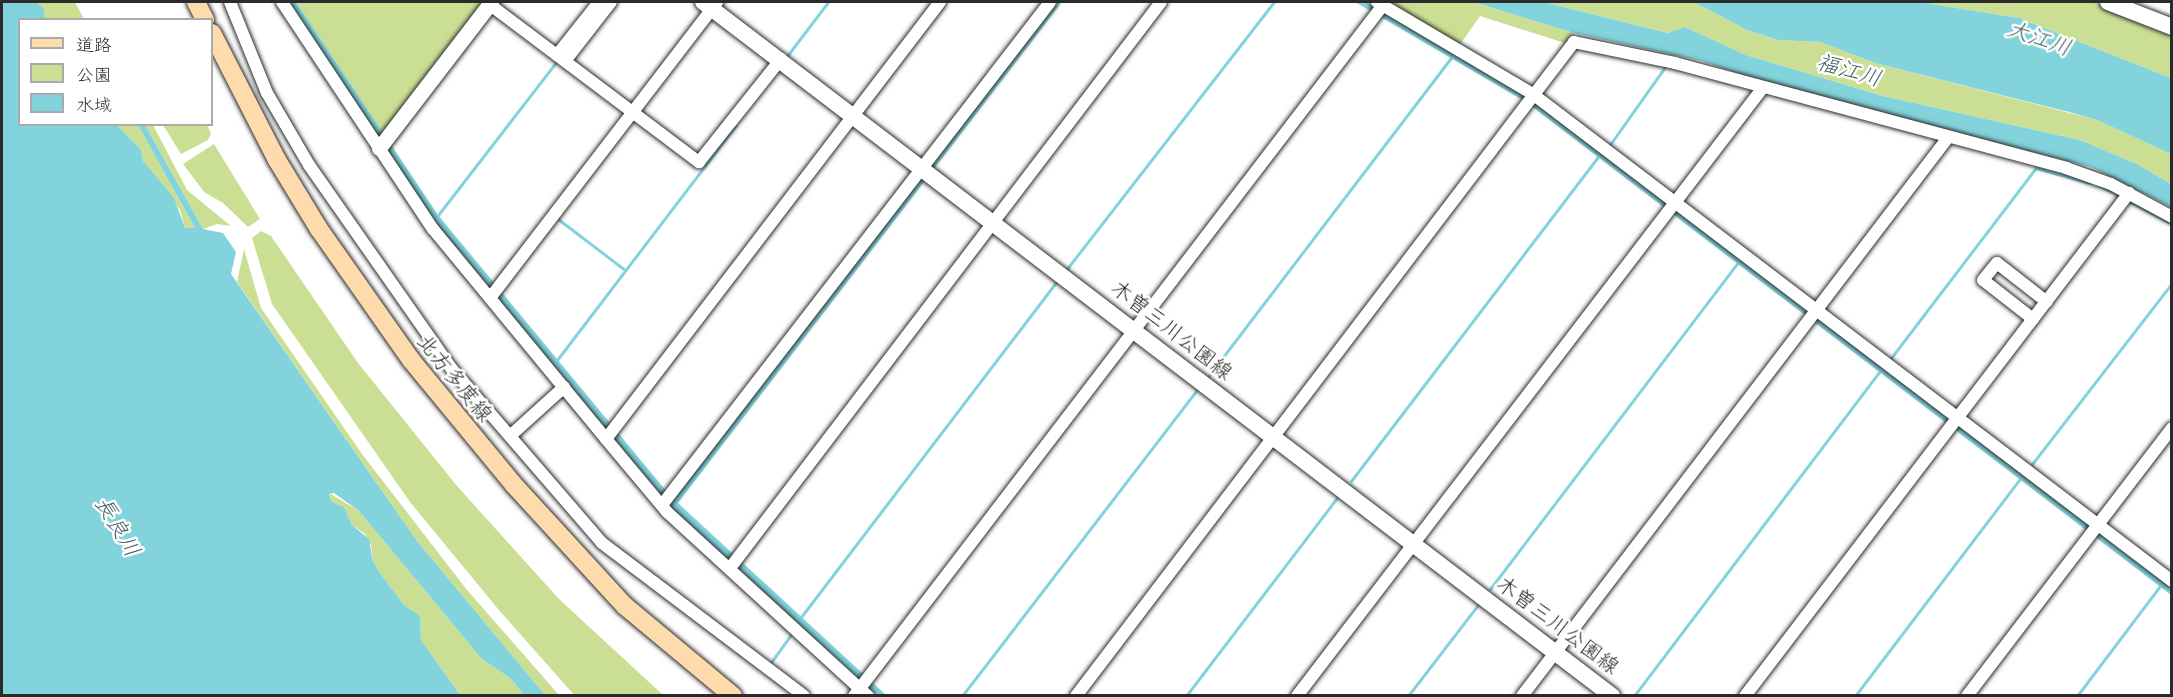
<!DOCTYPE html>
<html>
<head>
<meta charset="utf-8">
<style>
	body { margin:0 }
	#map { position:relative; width:2173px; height:697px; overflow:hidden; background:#fff; font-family:Caveat,"Klee One",sans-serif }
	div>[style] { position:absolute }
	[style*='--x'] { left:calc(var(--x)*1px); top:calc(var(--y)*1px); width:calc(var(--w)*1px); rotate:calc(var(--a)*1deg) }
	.green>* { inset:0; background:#cbdf94 }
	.water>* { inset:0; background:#82d3db }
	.stream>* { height:3px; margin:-1.5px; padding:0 1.5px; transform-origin:1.5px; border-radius:1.5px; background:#82d3db }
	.roads { filter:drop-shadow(0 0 2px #2b2b2b) drop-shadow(0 0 2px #2b2b2b) }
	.minor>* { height:12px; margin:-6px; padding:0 6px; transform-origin:6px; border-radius:6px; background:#fff }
	.tertiary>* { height:15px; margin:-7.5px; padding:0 7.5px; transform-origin:7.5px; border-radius:7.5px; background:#fff }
	.secondary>* { height:16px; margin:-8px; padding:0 8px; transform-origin:8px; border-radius:8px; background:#fff }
	.primary>* { height:18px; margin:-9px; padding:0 9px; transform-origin:9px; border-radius:9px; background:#fedbac }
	span { translate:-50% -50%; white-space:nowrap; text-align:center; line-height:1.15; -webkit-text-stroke:5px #fff; paint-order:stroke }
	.street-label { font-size:21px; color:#2b2b2b }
	.water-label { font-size:22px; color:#455d60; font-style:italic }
	.frame { position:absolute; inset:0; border:3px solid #2b2b2b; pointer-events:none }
	.legend { position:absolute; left:18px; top:18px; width:195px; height:108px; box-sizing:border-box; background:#fff; border:2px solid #aaa; margin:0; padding:8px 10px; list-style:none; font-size:18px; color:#2b2b2b }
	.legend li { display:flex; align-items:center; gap:12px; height:30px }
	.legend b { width:30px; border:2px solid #aaa }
</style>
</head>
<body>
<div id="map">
	<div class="green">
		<i style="clip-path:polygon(37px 2px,75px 2px,84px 19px,45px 19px,44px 9px)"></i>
		<i style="clip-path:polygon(296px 2px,486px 2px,384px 134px)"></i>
		<i style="clip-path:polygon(1383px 2px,1473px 2px,1574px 33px,1568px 44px,1480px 16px,1459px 46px)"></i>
		<i style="clip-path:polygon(1544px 2px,1694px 2px,1747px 30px,1778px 40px,1820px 42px,1875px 63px,2097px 120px,2171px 154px,2171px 184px,2137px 164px,2080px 140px,1883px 96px,1746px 55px,1685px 27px,1669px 33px)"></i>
		<i style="clip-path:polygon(1919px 2px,2094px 2px,2171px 32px,2171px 78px,2019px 18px)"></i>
		<i style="clip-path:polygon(117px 125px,138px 125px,195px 228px,185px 228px,180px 210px,143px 161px,141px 150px)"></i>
		<i style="clip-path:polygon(145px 125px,153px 125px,187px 190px,231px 226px,217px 224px,203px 229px)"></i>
		<i style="clip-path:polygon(163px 125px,207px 125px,211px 133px,208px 140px,181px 154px)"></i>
		<i style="clip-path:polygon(214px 144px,260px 219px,248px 227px,223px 203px,204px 192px,183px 164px)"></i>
		<i style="clip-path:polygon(261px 231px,271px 236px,358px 363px,457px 486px,559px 599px,663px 695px,574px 695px,498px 609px,410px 502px,272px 304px,252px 238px)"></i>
		<i style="clip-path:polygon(244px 249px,261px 308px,362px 454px,467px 590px,559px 695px,545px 695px,417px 541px,237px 282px)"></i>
		<i style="clip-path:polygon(329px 493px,359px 511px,481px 658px,511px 679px,524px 695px,460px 695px,421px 640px,420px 616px,404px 605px,383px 577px,373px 562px,371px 545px,365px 534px,352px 525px,344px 507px,332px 502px)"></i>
	</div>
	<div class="water">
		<i style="clip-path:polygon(2px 2px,37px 2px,44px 9px,45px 19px,20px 20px,20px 124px,117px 125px,141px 150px,143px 161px,174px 198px,185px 228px,195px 228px,138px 125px,145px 125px,203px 229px,223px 233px,236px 252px,231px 274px,417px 541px,545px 695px,524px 695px,511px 679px,481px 658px,359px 511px,334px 493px,329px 494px,332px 502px,344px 507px,352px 525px,369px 539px,373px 562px,383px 577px,404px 605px,420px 616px,421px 640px,460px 695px,2px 695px)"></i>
		<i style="clip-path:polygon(289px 2px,296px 2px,438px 215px,672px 498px,1054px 2px,1062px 2px,678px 503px,886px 695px,877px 695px,673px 511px,432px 221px)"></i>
		<i style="clip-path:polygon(1355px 2px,1366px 2px,1536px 102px,2171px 588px,2171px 595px,1526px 102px)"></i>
		<i style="clip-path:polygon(1473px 2px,1544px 2px,1668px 33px,1685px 27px,1746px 55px,1883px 96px,2080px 140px,2137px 164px,2171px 184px,2171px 207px,2091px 167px,1781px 88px,1702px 61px,1574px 33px)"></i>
		<i style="clip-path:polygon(1694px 2px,1919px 2px,2019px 18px,2171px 78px,2171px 154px,2097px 120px,2069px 112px,1875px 63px,1820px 42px,1778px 40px,1747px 30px)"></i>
	</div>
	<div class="stream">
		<i style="--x:787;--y:56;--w:68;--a:-52.8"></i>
		<i style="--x:1609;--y:146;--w:97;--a:-54.7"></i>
		<i style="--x:2097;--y:185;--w:26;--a:25"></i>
		<i style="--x:2128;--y:201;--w:50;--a:27.6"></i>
		<i style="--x:438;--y:215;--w:196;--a:-52.3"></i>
		<i style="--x:558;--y:219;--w:84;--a:37.3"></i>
		<i style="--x:1066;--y:270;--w:339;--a:-52.2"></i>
		<i style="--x:1891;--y:358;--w:239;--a:-52.7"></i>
		<i style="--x:2036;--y:168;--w:56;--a:15.5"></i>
		<i style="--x:557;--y:360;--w:295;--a:-52.7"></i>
		<i style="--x:1207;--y:378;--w:402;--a:-52.7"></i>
		<i style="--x:2032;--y:464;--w:229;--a:-52.3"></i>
		<i style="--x:1351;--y:481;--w:407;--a:-52.7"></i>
		<i style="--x:1490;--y:589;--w:410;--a:-52.8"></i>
		<i style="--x:801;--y:617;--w:424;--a:-52.7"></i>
		<i style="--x:769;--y:665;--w:39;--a:-54"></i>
		<i style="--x:962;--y:696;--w:389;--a:-52.5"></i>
		<i style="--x:1186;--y:696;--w:254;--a:-52.7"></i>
		<i style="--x:1408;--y:696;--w:118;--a:-52.5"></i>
		<i style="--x:1634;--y:696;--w:408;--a:-52.9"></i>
		<i style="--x:1855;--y:696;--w:273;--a:-52.8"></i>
		<i style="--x:2077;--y:696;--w:138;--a:-53"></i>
	</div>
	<div class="roads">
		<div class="minor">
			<i style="--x:230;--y:2;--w:98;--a:67.9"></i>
			<i style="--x:267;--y:93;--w:83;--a:59.7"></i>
			<i style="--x:309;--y:165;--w:248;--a:55"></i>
			<i style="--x:451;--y:368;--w:231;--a:49.2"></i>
			<i style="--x:602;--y:543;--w:253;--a:37.1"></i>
			<i style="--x:282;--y:2;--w:273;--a:56.4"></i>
			<i style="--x:433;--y:229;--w:272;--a:50.5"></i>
			<i style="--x:606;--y:439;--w:95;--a:50.1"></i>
			<i style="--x:667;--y:512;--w:273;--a:42.5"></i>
			<i style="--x:1377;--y:2;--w:182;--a:30.6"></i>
			<i style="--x:1534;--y:95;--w:802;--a:37.3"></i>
			<i style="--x:489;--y:4;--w:263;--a:37"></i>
			<i style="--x:699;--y:162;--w:132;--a:-51.5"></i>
			<i style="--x:557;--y:55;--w:68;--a:-51.6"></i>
			<i style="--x:565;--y:61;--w:75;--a:-52.1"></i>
			<i style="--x:490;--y:298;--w:373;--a:-52.5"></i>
			<i style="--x:2033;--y:319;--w:63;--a:-142"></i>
			<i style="--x:1983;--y:280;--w:22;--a:-51"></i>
			<i style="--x:1997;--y:263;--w:63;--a:38"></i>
			<i style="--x:510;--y:436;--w:73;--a:-42.2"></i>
			<i style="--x:606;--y:439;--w:550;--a:-52.61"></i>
			<i style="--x:662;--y:505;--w:635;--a:-52.35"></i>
			<i style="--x:730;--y:568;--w:711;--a:-52.71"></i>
			<i style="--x:854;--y:696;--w:870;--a:-52.56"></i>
			<i style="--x:1076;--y:696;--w:822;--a:-52.71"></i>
			<i style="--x:1574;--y:42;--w:103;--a:11.7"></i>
			<i style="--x:1675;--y:63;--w:405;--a:15"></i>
			<i style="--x:2066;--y:168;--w:48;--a:19.6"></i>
			<i style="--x:2111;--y:184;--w:69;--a:28.4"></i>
			<i style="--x:1297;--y:696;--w:765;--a:-52.55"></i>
			<i style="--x:1522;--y:696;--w:701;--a:-52.66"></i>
			<i style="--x:1745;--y:696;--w:633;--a:-52.64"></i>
			<i style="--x:1967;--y:696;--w:337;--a:-52.6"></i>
		</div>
		<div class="tertiary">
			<i style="--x:379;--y:148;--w:184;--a:-52.5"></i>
		</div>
		<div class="secondary">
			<i style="--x:703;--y:2;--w:1144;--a:37.36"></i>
			<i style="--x:2108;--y:2;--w:69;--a:21.3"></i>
		</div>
		<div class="primary">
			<i style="--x:196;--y:2;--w:20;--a:63"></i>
			<i style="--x:212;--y:33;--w:143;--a:62.9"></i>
			<i style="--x:277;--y:160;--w:81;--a:58.7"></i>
			<i style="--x:319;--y:229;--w:160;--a:54.9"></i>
			<i style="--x:411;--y:360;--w:162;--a:50.5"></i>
			<i style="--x:514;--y:485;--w:164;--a:47.5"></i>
			<i style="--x:625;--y:606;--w:141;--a:39.8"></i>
		</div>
	</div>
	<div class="street-label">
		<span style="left:1172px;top:330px;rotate:38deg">木曽三川公園線</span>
		<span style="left:455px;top:378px;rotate:51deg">北方多度線</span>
		<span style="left:1558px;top:625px;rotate:37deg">木曽三川公園線</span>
	</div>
	<div class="water-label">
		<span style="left:2039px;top:39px;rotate:19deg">大江川</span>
		<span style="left:1849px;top:71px;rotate:16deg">福江川</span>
		<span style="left:117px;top:527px;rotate:59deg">長良川</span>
	</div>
	<div class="frame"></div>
	<ul class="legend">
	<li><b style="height:8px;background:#fedbac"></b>道路</li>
	<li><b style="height:16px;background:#cbdf94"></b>公園</li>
	<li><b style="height:16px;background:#82d3db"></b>水域</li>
	</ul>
</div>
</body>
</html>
